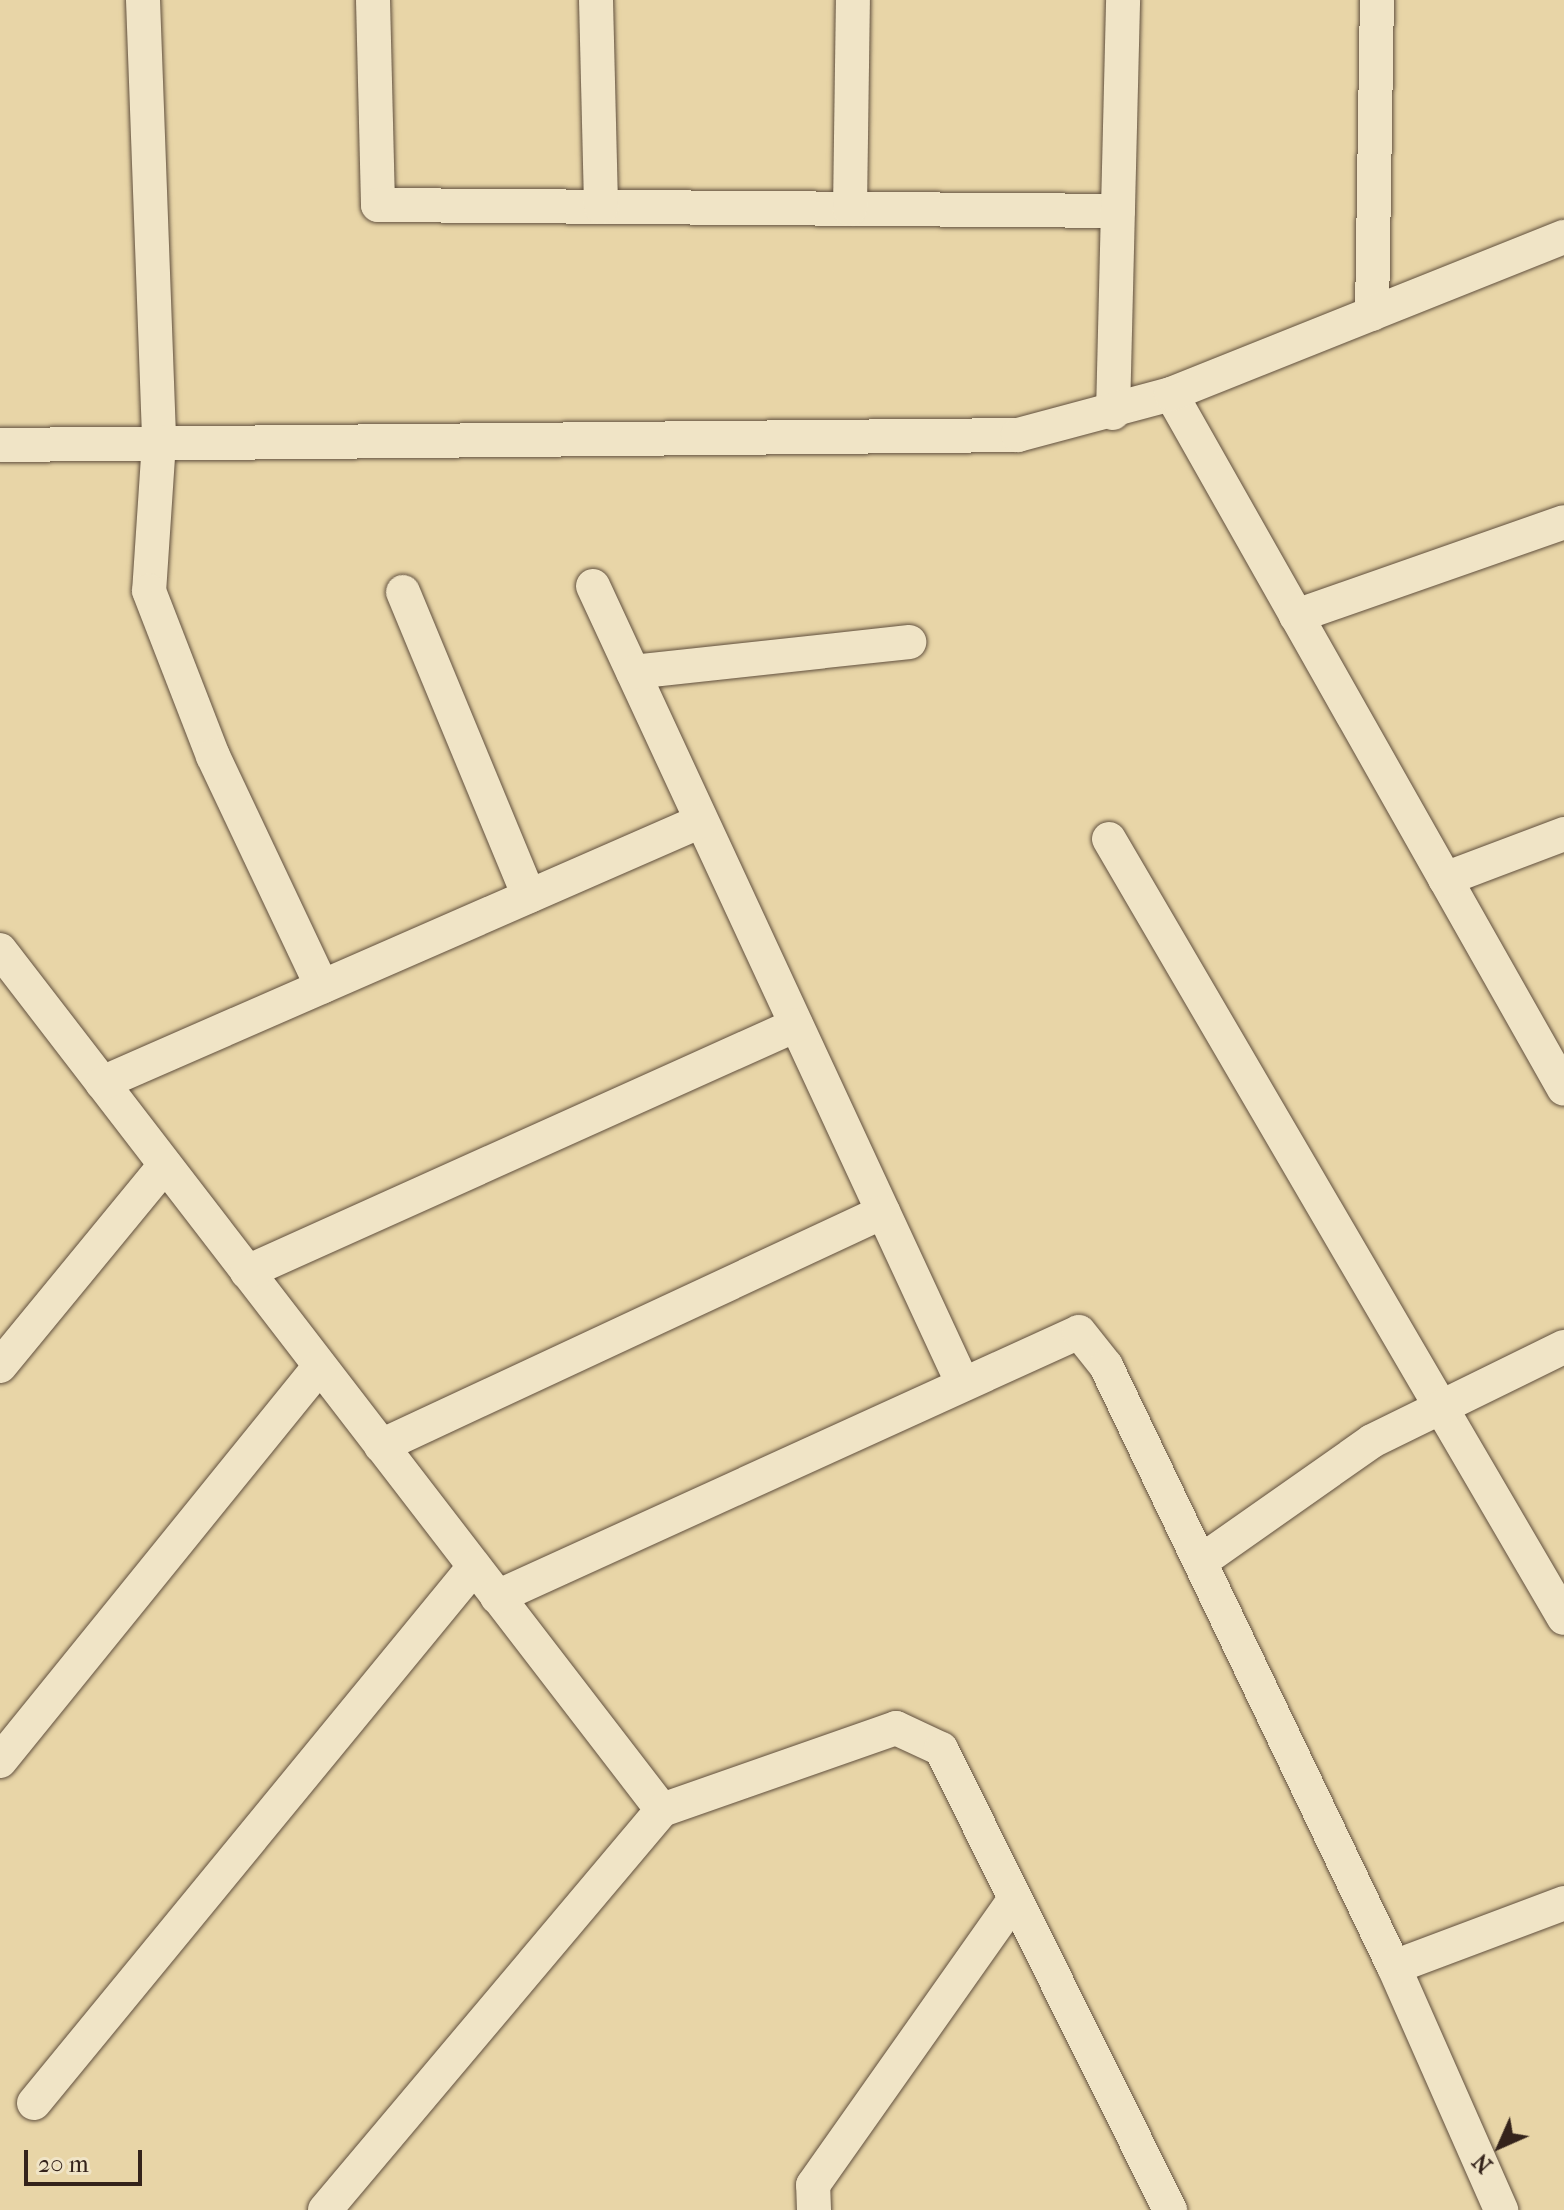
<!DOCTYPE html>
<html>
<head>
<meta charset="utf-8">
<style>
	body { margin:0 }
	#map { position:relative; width:1564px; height:2210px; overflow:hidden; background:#e8d5a7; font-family:"IM FELL French Canon",serif }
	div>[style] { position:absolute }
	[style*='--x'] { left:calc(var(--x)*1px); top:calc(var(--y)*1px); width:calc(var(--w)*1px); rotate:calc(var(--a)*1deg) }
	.roads { filter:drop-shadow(0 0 2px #61503e) drop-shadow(0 0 2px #61503e) }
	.minor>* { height:34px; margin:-17px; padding:0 17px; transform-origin:17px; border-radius:17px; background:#f0e4c6 }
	span { translate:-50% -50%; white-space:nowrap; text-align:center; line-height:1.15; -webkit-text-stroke:6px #f0e4c6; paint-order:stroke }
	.north { position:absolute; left:1460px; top:2106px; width:80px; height:80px; -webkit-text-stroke:6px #f0e4c6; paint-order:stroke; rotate:225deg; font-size:22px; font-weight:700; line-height:32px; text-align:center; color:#34231b }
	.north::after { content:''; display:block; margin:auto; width:28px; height:36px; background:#34231b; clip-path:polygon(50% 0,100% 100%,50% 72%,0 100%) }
	.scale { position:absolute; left:24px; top:2150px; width:118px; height:36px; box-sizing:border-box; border:4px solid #34231b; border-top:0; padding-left:10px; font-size:24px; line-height:28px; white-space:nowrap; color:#34231b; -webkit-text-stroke:6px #f0e4c6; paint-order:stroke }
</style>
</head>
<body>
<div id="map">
	<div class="roads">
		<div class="minor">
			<i style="--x:143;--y:0;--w:442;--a:87.9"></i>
			<i style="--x:159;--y:442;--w:149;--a:93.8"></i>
			<i style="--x:149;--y:591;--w:177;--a:68.8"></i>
			<i style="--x:213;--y:756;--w:255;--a:64.7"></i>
			<i style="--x:373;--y:0;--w:205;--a:88.6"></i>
			<i style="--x:378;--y:205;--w:740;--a:0.46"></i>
			<i style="--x:596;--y:0;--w:207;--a:88.6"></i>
			<i style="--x:850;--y:209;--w:209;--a:-89.2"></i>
			<i style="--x:1372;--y:314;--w:314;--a:-89.1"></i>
			<i style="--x:1171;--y:394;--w:798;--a:60.51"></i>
			<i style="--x:1113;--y:413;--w:413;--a:-88.6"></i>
			<i style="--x:0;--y:445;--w:1018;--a:-0.56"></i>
			<i style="--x:1018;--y:435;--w:158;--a:-15"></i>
			<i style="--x:1171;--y:394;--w:423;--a:-21.8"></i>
			<i style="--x:593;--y:586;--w:877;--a:65.13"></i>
			<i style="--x:403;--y:592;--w:329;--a:67.5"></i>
			<i style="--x:1296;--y:616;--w:284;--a:-19.3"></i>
			<i style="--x:633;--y:672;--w:278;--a:-6.2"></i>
			<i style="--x:1109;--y:839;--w:902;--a:59.71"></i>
			<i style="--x:1445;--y:879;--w:127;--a:-20.7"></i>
			<i style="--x:0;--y:950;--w:1085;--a:52.41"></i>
			<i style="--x:662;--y:1810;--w:248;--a:-19.3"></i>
			<i style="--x:896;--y:1728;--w:50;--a:25"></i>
			<i style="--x:941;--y:1749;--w:515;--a:63.58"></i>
			<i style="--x:102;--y:1083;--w:654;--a:-23.62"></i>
			<i style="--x:247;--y:1272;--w:602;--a:-24.22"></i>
			<i style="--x:0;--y:1366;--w:260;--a:-50.6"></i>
			<i style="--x:381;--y:1446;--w:554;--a:-24.99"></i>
			<i style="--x:1200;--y:1562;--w:210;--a:-35.1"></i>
			<i style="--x:1372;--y:1441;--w:214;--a:-26.1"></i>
			<i style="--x:497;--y:1597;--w:639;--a:-24.48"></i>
			<i style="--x:1079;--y:1332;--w:43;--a:51.5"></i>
			<i style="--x:1106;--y:1366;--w:666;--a:64.4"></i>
			<i style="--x:1394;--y:1967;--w:266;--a:66.2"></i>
			<i style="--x:0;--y:1761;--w:508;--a:-50.99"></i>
			<i style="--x:1394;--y:1967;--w:182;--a:-20.6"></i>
			<i style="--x:34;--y:2103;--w:693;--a:-50.62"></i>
			<i style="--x:325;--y:2210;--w:523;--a:-49.89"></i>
			<i style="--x:814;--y:2210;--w:25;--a:-92"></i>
			<i style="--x:813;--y:2185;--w:350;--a:-54.8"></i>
		</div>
	</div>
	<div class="north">N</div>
	<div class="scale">20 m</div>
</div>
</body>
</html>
